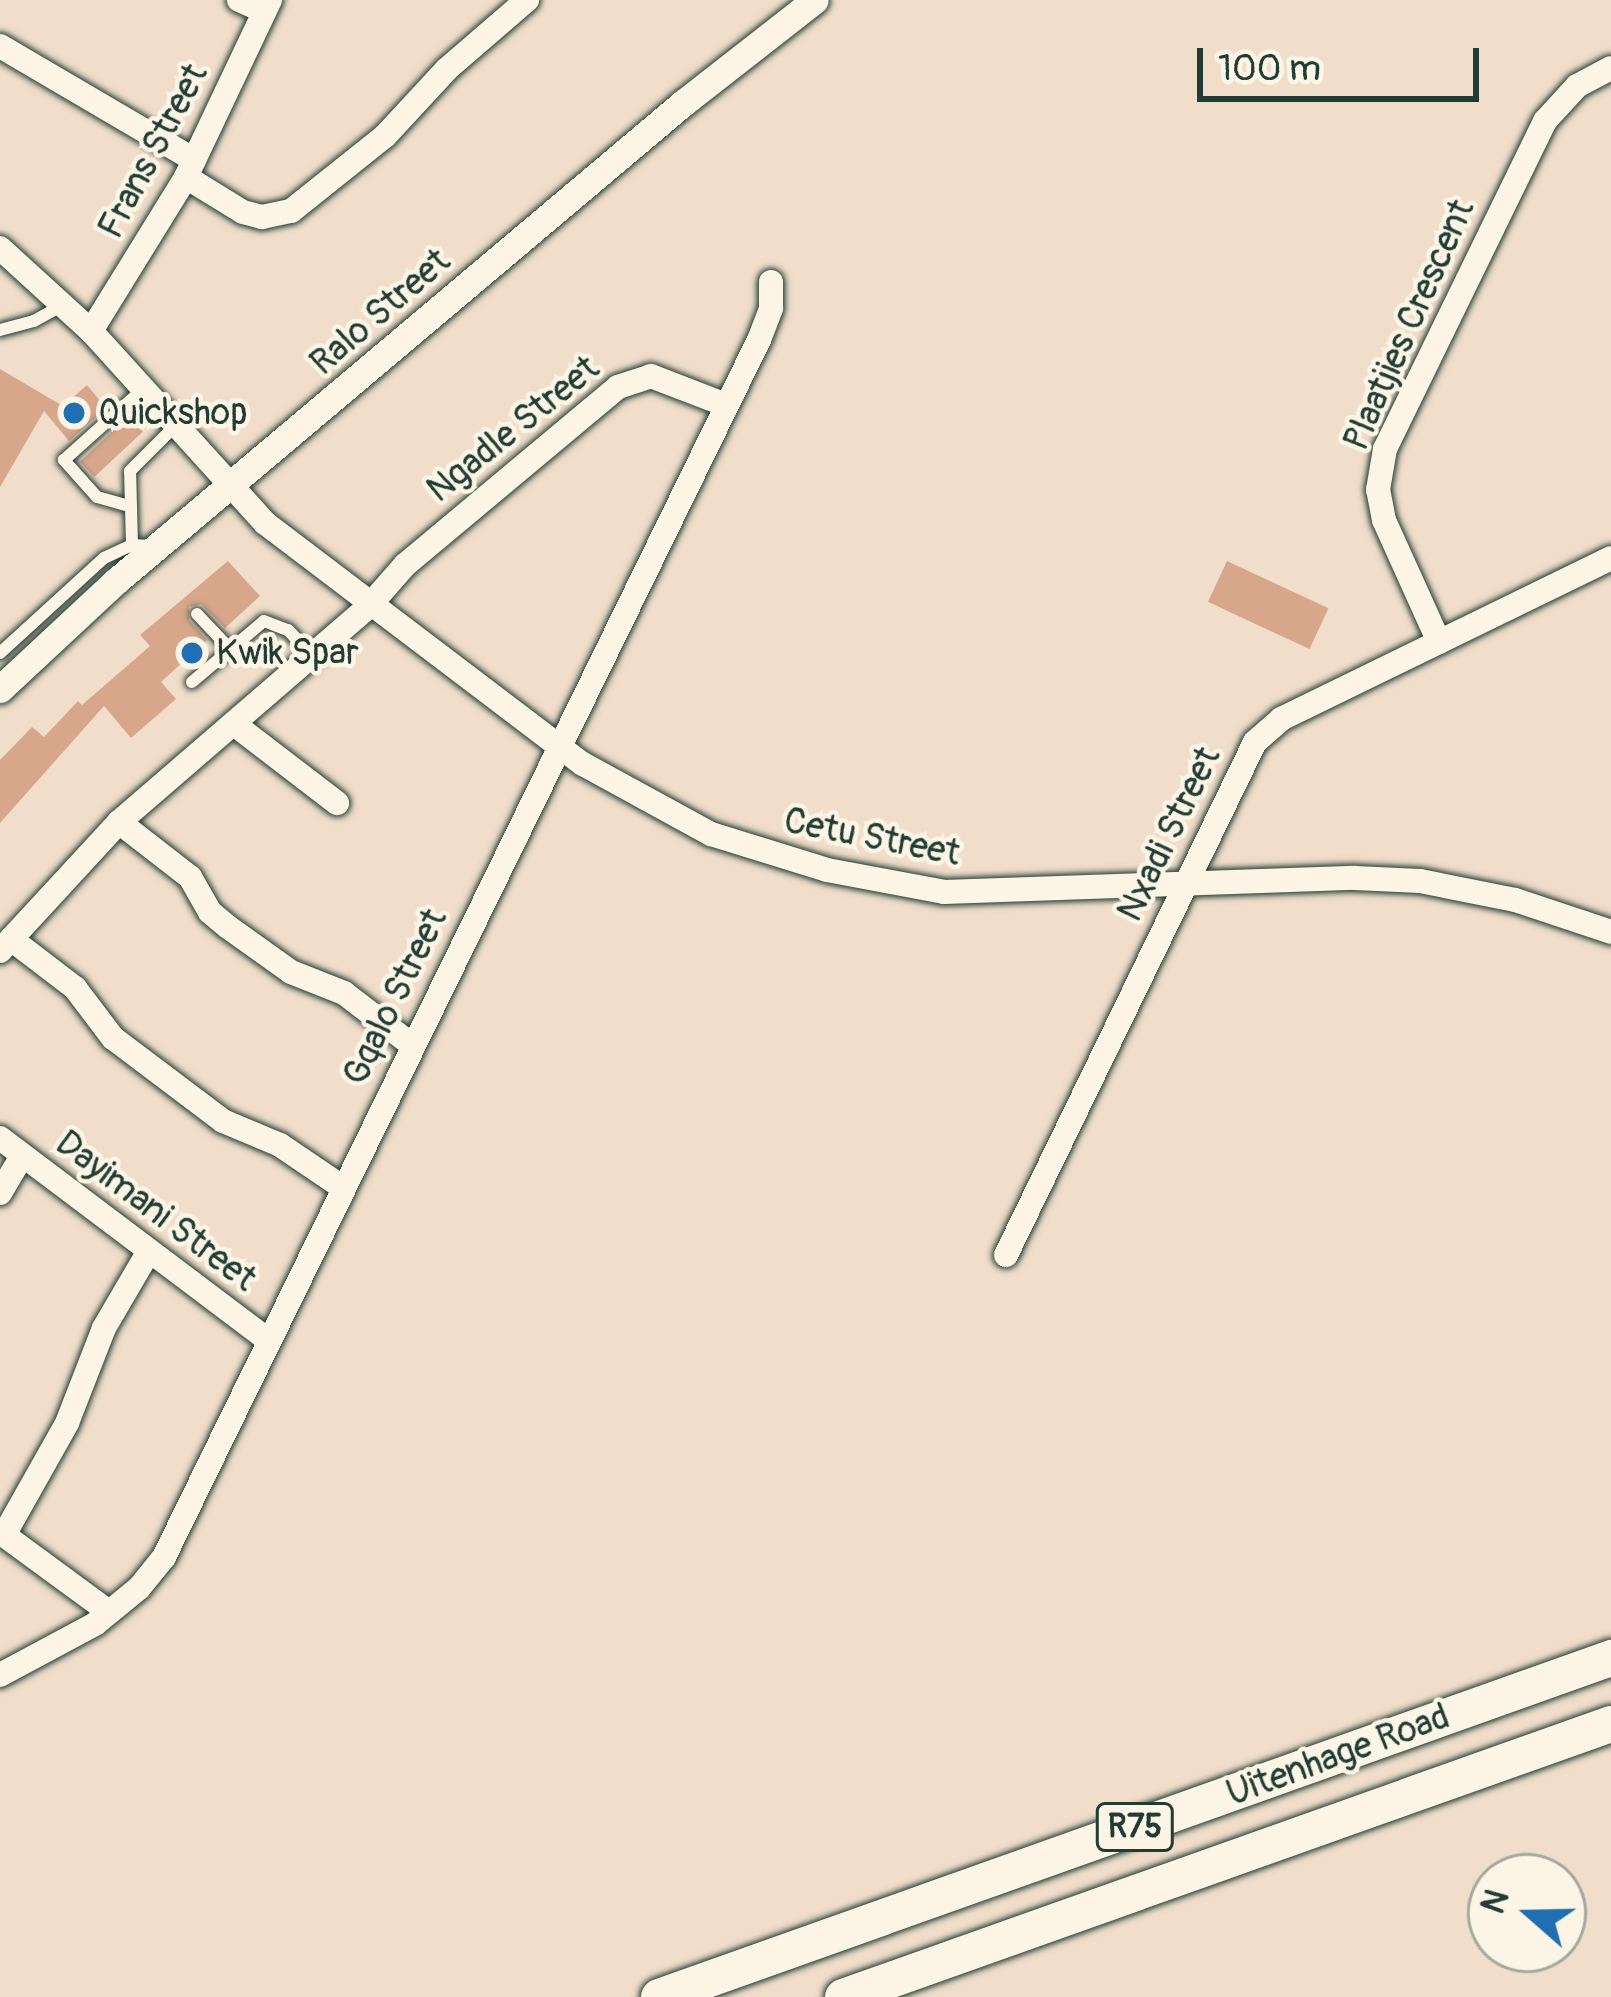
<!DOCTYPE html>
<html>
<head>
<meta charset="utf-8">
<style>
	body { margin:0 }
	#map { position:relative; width:1611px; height:1997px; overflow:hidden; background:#f1deca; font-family:Pangolin,sans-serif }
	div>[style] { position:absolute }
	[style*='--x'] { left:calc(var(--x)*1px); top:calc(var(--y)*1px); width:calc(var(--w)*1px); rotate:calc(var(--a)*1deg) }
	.building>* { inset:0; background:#d8a78b; transform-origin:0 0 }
	.roads { filter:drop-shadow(0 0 3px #1f3d34) drop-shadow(0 0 3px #1f3d34) }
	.service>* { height:12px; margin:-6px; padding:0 6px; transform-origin:6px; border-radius:6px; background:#fcf5e5 }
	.minor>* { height:24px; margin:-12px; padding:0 12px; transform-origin:12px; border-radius:12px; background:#fcf5e5 }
	.tertiary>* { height:27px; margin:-13.5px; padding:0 13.5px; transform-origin:13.5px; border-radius:13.5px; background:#fcf5e5 }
	.primary>* { height:36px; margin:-18px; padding:0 18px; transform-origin:18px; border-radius:18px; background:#fcf5e5 }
	.dots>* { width:33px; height:33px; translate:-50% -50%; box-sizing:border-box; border:6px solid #fcf5e5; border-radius:50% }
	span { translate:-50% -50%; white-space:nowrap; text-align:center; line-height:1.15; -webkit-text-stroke:9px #fcf5e5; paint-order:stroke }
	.shield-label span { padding:3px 9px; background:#fcf5e5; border:3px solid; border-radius:9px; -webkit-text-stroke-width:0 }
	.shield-label { font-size:33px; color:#1f3d34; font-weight:700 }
	.street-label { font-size:36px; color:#1f3d34 }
	.poi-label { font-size:36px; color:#1f3d34 }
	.left { translate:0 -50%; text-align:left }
	.north { position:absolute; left:1467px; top:1853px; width:120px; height:120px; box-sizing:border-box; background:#fcf5e5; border:3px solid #a4ab9e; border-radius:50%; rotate:290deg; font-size:33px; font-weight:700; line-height:48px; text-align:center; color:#1f3d34 }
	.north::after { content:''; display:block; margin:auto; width:42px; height:54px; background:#1f6fb2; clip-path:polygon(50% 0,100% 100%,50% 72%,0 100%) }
	.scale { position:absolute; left:1197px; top:48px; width:282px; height:54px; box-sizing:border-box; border:6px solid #1f3d34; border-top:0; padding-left:15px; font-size:36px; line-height:42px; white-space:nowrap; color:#1f3d34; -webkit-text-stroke:9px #fcf5e5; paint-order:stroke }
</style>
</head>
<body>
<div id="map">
	<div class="building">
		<i style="clip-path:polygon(0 369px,63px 406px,87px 385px,106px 408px,69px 441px,44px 411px,0 487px)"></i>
		<i style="left:129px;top:416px;width:21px;height:67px;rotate:47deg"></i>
		<i style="clip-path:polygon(228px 561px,260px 596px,225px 628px,201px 604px,189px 607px,189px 620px,207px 640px,161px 682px,176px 699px,131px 738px,104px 706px,0 823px,0 760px,32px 727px,44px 737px,78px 701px,82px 705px,150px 646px,140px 635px)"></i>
		<i style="left:1227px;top:561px;width:112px;height:45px;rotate:25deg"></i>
	</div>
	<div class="roads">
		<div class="service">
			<i style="--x:0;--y:330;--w:35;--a:-15"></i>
			<i style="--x:34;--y:321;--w:33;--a:-29"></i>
			<i style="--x:129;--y:506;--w:33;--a:-164"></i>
			<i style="--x:97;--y:497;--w:50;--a:-131.7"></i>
			<i style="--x:64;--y:460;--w:106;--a:-41.9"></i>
			<i style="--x:132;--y:545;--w:74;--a:-91.5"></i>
			<i style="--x:130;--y:471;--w:64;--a:-45"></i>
			<i style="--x:197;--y:614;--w:48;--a:46.7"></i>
			<i style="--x:0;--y:653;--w:141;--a:-42.4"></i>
			<i style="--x:104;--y:558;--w:31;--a:-25"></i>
			<i style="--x:132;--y:545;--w:19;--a:3"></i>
			<i style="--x:192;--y:682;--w:94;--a:-40.3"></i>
			<i style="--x:264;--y:621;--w:26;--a:21"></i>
			<i style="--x:288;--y:630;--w:35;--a:46"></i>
		</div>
		<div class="minor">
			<i style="--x:239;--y:0;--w:27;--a:24"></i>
			<i style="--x:0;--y:46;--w:225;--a:30.4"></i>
			<i style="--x:186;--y:177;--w:67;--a:31.6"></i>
			<i style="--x:243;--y:212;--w:20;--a:15"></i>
			<i style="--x:262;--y:217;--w:30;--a:-12"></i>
			<i style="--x:291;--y:211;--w:120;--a:-38.6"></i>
			<i style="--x:385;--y:136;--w:91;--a:-47.2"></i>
			<i style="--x:447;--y:69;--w:106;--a:-40.8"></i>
			<i style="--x:0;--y:248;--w:123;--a:42.4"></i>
			<i style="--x:91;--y:331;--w:259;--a:47.8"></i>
			<i style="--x:265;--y:523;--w:399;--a:37.2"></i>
			<i style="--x:583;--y:764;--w:146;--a:28.7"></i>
			<i style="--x:711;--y:834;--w:121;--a:17.2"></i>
			<i style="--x:827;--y:870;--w:119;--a:10.6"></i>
			<i style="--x:944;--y:892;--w:411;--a:-2"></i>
			<i style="--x:1355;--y:878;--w:65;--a:2.6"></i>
			<i style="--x:1420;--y:881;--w:97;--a:11.3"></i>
			<i style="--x:1515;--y:900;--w:101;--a:18.4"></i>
			<i style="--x:91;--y:331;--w:181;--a:-58.3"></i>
			<i style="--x:186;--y:177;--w:196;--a:-64.6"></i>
			<i style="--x:1439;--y:642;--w:134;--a:-114.3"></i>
			<i style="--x:1384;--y:520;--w:31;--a:-101"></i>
			<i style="--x:1378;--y:490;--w:42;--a:-80.3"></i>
			<i style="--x:1385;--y:449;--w:365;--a:-64"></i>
			<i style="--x:1545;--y:121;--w:47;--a:-47.6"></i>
			<i style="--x:1577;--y:86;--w:38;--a:-28"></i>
			<i style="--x:234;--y:724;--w:130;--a:37.5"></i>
			<i style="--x:119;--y:822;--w:90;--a:37.8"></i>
			<i style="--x:190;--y:877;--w:40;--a:60.3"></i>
			<i style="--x:210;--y:912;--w:23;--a:40"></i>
			<i style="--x:228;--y:927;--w:77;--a:35.5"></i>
			<i style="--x:291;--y:972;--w:57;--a:21.6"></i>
			<i style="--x:344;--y:993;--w:86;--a:37.4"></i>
			<i style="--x:11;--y:939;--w:81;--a:37.4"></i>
			<i style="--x:75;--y:988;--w:63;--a:52.8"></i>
			<i style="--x:113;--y:1038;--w:138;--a:37"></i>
			<i style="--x:223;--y:1121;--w:62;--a:22.8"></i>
			<i style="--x:280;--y:1145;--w:75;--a:34.1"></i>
			<i style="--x:0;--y:951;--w:176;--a:-47.3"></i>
			<i style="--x:119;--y:822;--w:332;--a:-40.8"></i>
			<i style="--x:370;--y:605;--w:53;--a:-48.8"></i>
			<i style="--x:405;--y:565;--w:278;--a:-39.9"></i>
			<i style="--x:618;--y:387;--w:35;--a:-18"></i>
			<i style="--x:651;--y:376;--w:80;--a:21.1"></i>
			<i style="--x:0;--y:1138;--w:336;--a:37"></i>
			<i style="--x:0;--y:1193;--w:43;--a:-59.3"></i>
			<i style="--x:1006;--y:1255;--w:570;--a:-64.11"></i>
			<i style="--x:1255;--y:742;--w:35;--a:-41"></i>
			<i style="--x:1281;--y:719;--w:367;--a:-26"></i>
			<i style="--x:0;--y:1532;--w:135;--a:36.3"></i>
			<i style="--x:4;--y:1535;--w:129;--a:-60.6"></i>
			<i style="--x:67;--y:1423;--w:102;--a:-68.7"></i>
			<i style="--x:104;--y:1328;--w:89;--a:-59.7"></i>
			<i style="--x:0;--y:1675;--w:108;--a:-28.2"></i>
			<i style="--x:95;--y:1624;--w:57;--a:-39.3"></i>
			<i style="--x:139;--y:1588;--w:40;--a:-51"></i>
			<i style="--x:164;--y:1557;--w:1355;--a:-63.95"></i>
			<i style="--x:759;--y:340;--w:34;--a:-69"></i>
			<i style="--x:771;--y:308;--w:26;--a:-90"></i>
		</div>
		<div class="tertiary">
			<i style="--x:0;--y:689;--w:158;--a:-43"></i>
			<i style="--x:116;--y:581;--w:742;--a:-40.13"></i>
			<i style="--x:683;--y:103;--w:167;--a:-38"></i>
		</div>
		<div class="primary">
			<i style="--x:659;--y:1997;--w:1011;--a:-19.6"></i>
			<i style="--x:843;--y:1997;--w:815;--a:-19.57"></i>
		</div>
	</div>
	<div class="dots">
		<i style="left:74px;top:413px;background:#1f6fb2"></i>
		<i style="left:192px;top:653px;background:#1f6fb2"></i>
	</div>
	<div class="shield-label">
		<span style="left:1135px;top:1827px">R75</span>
	</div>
	<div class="street-label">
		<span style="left:153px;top:151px;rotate:-62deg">Frans Street</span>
		<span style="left:380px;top:312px;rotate:-41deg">Ralo Street</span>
		<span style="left:1409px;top:325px;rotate:-66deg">Plaatjies Crescent</span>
		<span style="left:513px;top:429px;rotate:-39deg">Ngadle Street</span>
		<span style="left:1169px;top:834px;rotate:-64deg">Nxadi Street</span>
		<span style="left:872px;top:837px;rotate:11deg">Cetu Street</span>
		<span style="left:395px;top:997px;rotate:-64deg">Gqalo Street</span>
		<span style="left:156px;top:1211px;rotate:37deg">Dayimani Street</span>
		<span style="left:1338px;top:1755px;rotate:-20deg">Uitenhage Road</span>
	</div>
	<div class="poi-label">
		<span class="left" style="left:98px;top:413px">Quickshop</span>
		<span class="left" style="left:216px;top:653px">Kwik Spar</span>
	</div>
	<div class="north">N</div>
	<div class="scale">100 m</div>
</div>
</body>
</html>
